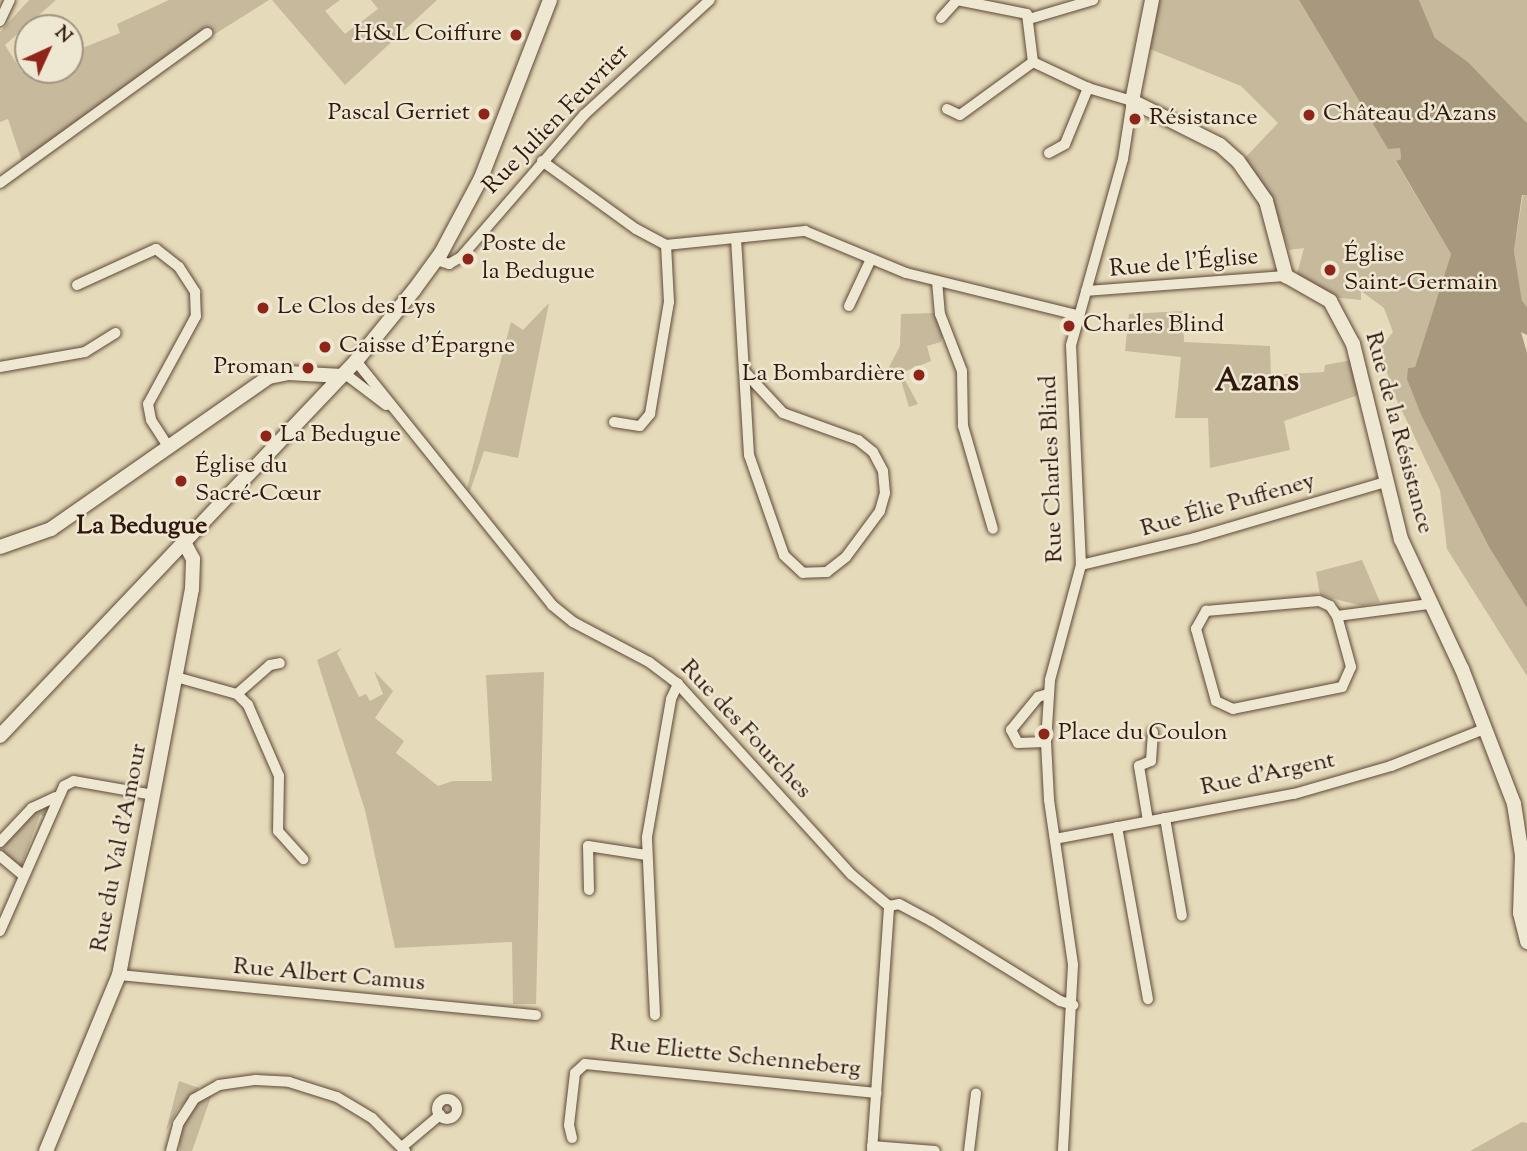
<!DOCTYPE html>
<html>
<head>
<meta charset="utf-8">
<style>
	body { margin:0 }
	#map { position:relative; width:1527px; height:1151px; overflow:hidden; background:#e5dab9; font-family:"Sorts Mill Goudy",serif }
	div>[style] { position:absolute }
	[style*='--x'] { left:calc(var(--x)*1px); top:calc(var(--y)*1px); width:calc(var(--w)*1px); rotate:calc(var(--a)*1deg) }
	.green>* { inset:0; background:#c6b99c }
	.water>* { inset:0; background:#a8987e }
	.roads { filter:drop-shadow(0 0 2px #5e4837) drop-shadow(0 0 2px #5e4837) }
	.street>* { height:10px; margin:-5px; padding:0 5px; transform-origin:5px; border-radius:5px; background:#eee7d2 }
	.street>.ring { margin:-5px; padding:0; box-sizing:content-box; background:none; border:10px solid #eee7d2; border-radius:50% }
	.secondary>* { height:14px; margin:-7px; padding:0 7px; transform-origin:7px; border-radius:7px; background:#eee7d2 }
	.dots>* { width:19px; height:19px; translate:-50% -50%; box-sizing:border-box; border:4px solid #eee7d2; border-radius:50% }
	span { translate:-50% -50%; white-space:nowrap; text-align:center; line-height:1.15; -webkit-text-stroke:5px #eee7d2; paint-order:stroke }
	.poi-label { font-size:24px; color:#31170c }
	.right { translate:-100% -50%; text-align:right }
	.left { translate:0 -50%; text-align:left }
	.street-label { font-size:24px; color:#31170c }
	.neighbourhood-label { font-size:26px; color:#31170c; font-weight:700 }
	.district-label { font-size:32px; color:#31170c; font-weight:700 }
	.north { position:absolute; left:14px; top:14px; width:70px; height:70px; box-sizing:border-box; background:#eee7d2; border:2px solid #a29483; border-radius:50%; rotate:45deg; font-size:19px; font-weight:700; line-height:28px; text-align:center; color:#31170c }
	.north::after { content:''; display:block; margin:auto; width:24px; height:32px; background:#8f2418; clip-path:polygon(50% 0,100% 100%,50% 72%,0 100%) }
</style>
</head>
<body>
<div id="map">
	<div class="green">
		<i style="clip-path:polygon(29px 0,56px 0,5px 45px,22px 72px,70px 70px,70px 53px,120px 33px,117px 24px,169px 0,269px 0,191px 49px,170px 56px,22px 161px,8px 119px,0 122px,0 32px)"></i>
		<i style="clip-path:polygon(272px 0,340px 0,325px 11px,345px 34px,378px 9px,371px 0,437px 0,345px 85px)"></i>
		<i style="clip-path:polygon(1158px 0,1299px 0,1388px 148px,1400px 148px,1401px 159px,1396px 162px,1451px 254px,1415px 367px,1408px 368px,1422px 417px,1489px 547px,1527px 608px,1527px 676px,1447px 549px,1440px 490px,1393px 392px,1380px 349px,1393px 332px,1384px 308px,1361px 291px,1361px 300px,1331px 297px,1301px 280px,1297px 274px,1304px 248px,1289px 250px,1266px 190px,1244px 159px,1278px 123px,1241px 86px,1150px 49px)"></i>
		<i style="clip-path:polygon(1419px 0,1527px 0,1527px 123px,1468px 62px,1435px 38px)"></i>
		<i style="clip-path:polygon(1523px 195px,1527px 195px,1527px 307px,1522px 302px,1514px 251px)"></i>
		<i style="clip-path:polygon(549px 303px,518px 458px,484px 451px,470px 491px,467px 488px,511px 322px,523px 330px)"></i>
		<i style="clip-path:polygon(1183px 311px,1184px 342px,1270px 346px,1271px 375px,1324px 372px,1325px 365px,1352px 360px,1361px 394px,1284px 421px,1290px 450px,1210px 468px,1208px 418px,1175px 418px,1181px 357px,1125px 351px,1129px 314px)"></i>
		<i style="clip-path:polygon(936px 313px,943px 334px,941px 342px,927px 346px,931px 361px,901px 373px,918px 404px,909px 407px,897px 367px,887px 371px,900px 346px,901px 314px)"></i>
		<i style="clip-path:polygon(1362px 560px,1380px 602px,1362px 606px,1320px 595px,1316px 572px)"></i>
		<i style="clip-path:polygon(342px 648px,337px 653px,359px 697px,366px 694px,370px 701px,383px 694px,374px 671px,393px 691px,375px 718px,404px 741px,396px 753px,438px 786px,453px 781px,492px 781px,486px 675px,544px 672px,536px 1004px,513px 1004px,512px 942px,395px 948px,365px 810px,317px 660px)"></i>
		<i style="clip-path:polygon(50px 802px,44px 816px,40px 815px,20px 869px,3px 855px,2px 846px,34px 809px)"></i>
		<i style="clip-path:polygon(179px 1081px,199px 1088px,178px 1109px,166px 1131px)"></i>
		<i style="clip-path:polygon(212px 1094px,192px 1151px,180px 1151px,179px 1136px,186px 1116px,195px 1104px)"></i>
		<i style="clip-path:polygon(1522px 1122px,1527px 1123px,1527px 1151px,1470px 1151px)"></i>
	</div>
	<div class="water">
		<i style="clip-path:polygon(1299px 0,1419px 0,1435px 38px,1468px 62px,1527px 123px,1527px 195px,1522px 195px,1514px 251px,1522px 301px,1527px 307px,1527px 335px,1521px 332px,1527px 353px,1527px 608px,1489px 547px,1422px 417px,1407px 379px,1408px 368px,1415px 367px,1451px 254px,1396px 161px,1401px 159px,1400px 148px,1388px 149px)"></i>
	</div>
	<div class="roads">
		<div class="street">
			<i style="--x:941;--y:18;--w:24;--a:-48"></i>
			<i style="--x:957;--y:0;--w:71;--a:11.3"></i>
			<i style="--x:1027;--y:14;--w:48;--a:82.9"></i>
			<i style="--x:1033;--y:62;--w:61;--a:25.3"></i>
			<i style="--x:1088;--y:88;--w:46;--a:16.5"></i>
			<i style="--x:1132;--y:101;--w:59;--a:98.8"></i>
			<i style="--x:1123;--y:159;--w:193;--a:105.6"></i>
			<i style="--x:1071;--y:345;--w:220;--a:87.4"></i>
			<i style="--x:1081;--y:565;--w:119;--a:105.1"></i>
			<i style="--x:1050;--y:680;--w:62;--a:93.7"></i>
			<i style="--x:1046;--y:742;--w:58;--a:87"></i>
			<i style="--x:1049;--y:800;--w:167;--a:81.7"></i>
			<i style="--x:1073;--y:965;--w:186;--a:93.1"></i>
			<i style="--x:1029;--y:19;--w:67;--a:-16.5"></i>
			<i style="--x:0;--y:21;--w:23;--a:-65"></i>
			<i style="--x:947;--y:109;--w:14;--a:25"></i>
			<i style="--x:960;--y:115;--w:90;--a:-36"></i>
			<i style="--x:1049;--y:153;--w:18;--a:-29"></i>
			<i style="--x:1065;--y:144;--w:61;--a:-67.7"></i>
			<i style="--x:542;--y:161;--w:116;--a:35.9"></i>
			<i style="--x:636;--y:229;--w:34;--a:28"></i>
			<i style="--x:666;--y:245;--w:140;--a:-5.8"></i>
			<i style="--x:805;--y:231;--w:109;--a:22.6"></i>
			<i style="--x:906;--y:273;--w:176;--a:13.8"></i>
			<i style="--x:0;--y:183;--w:256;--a:-35.9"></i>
			<i style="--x:736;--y:238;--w:133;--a:86.6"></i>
			<i style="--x:744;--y:371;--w:57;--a:47.1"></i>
			<i style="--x:783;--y:413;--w:80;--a:19.8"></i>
			<i style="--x:858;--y:440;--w:19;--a:39"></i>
			<i style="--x:873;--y:452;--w:21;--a:62"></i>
			<i style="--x:883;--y:471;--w:22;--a:85"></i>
			<i style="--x:885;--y:493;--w:19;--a:106"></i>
			<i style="--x:880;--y:511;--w:57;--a:126.5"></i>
			<i style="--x:846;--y:557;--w:24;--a:142"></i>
			<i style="--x:827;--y:572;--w:24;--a:178"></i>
			<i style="--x:803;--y:573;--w:26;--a:-137"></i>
			<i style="--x:784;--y:555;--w:106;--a:-109.3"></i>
			<i style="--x:749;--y:455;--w:84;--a:-93.4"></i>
			<i style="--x:436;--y:260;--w:14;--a:17"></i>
			<i style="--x:449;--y:264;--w:14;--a:-30"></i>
			<i style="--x:461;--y:257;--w:189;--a:-49.1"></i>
			<i style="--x:585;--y:114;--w:169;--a:-42.4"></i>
			<i style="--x:937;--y:281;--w:33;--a:85"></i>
			<i style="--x:940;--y:314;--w:61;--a:68.9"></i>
			<i style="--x:962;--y:371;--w:55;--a:89"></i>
			<i style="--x:963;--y:426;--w:107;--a:73.8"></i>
			<i style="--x:77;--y:285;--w:87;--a:-24.5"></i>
			<i style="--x:156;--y:249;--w:29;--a:38"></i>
			<i style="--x:179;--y:267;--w:30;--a:57"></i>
			<i style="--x:195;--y:292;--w:24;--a:88"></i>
			<i style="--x:196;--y:316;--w:100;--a:118.6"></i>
			<i style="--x:148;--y:404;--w:16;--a:79"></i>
			<i style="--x:151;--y:420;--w:33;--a:57"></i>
			<i style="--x:1086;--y:291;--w:201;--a:-4.3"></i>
			<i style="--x:849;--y:306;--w:52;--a:-64.9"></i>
			<i style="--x:356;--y:361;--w:313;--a:51.2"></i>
			<i style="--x:552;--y:605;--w:27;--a:39"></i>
			<i style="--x:573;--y:622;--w:86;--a:27.8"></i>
			<i style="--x:649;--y:662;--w:36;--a:37"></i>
			<i style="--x:678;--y:684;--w:258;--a:47.7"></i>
			<i style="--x:852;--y:875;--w:48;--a:40"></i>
			<i style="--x:889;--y:906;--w:10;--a:-11"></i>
			<i style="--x:899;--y:904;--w:36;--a:28"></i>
			<i style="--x:931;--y:921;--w:152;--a:31.8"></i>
			<i style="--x:1060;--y:1001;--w:14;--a:17"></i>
			<i style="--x:0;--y:367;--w:86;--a:-10"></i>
			<i style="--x:85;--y:352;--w:36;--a:-32"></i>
			<i style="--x:344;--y:373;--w:53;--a:37.3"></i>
			<i style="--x:614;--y:422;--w:26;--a:9"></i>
			<i style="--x:640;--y:426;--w:16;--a:-50"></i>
			<i style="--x:650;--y:414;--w:114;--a:-80.4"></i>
			<i style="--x:669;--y:302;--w:57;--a:-93"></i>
			<i style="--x:1081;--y:565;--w:117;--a:-13.3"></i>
			<i style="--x:1195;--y:538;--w:198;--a:-16.4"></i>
			<i style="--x:1337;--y:616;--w:53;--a:74.6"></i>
			<i style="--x:1351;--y:667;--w:22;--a:114"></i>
			<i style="--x:1342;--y:687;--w:111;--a:168.6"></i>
			<i style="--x:1233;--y:709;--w:19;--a:-155"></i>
			<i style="--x:1216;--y:701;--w:75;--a:-105.5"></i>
			<i style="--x:1196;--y:629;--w:21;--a:-61"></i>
			<i style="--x:1206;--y:611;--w:113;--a:-5.1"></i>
			<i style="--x:1319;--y:601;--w:12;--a:24"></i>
			<i style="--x:1330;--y:606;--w:12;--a:55"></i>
			<i style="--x:1337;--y:616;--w:94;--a:-7.4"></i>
			<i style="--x:176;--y:677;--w:63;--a:15.6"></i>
			<i style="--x:237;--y:694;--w:16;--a:45"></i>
			<i style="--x:248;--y:705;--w:77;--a:66.4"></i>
			<i style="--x:279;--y:776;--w:55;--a:91"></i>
			<i style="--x:278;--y:831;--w:38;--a:48"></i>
			<i style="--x:237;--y:694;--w:44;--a:-41.3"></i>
			<i style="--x:270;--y:665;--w:10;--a:-11"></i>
			<i style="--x:1046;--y:742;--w:28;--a:178"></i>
			<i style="--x:1018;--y:743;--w:15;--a:-118"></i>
			<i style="--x:1011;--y:730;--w:43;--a:-50.7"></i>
			<i style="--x:1038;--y:697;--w:10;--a:-17"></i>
			<i style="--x:1165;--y:818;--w:99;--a:80.2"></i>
			<i style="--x:1148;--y:821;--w:56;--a:-99.3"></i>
			<i style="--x:1139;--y:766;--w:13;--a:-23"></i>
			<i style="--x:1151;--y:761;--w:29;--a:-86"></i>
			<i style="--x:1117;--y:827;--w:175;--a:79.8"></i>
			<i style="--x:1055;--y:839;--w:243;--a:-10.7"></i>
			<i style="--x:1294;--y:794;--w:101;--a:-16.1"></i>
			<i style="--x:1391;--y:766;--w:100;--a:-21.7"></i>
			<i style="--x:0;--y:842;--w:47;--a:-46.7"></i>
			<i style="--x:32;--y:808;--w:26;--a:-25"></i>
			<i style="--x:0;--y:856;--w:30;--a:40"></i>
			<i style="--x:589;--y:890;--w:44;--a:-91.3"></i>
			<i style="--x:588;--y:846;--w:59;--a:8.8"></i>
			<i style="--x:0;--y:931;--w:158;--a:-66.2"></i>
			<i style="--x:64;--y:786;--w:11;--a:-27"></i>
			<i style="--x:74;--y:781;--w:80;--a:10"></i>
			<i style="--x:119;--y:975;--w:419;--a:5.5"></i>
			<i style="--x:655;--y:1015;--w:178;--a:-92.6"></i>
			<i style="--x:647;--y:837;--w:140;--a:-80.1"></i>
			<i style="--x:671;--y:699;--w:17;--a:-65"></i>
			<i class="ring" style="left:437px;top:1099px;width:10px;height:10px"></i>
			<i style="--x:572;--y:1138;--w:13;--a:-103"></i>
			<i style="--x:569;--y:1125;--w:52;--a:-83.4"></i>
			<i style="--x:575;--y:1073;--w:13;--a:-42"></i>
			<i style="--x:585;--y:1064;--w:293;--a:5.7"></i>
			<i style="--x:872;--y:1146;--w:63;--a:4.5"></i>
			<i style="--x:402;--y:1147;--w:50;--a:-40.1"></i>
			<i style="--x:171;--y:1151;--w:28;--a:-75"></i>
			<i style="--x:178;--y:1124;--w:30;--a:-57"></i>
			<i style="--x:194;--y:1099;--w:29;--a:-29"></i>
			<i style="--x:219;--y:1085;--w:37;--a:-8"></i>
			<i style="--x:256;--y:1080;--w:33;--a:3"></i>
			<i style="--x:289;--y:1082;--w:50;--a:17.4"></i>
			<i style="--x:337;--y:1097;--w:41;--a:31"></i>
			<i style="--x:372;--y:1118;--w:47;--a:45"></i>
			<i style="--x:872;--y:1151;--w:246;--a:-86"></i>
			<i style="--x:969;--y:1151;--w:58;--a:-83.1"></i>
		</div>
		<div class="secondary">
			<i style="--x:1152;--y:0;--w:103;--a:101.2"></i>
			<i style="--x:1132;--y:101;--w:98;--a:26.6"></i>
			<i style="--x:1220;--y:145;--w:24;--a:42"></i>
			<i style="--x:1238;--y:161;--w:49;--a:55"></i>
			<i style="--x:1266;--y:201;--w:78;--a:75.1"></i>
			<i style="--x:1286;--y:276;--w:51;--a:29.6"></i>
			<i style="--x:1330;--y:301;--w:49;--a:61.9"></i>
			<i style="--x:1353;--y:344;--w:201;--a:76.2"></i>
			<i style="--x:1401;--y:539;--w:144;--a:64.9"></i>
			<i style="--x:1462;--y:669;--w:145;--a:68.9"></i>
			<i style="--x:1514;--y:804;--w:52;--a:81.1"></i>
			<i style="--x:1522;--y:855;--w:58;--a:92"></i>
			<i style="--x:1520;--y:913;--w:30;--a:76"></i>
			<i style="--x:0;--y:547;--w:54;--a:-19.4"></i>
			<i style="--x:51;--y:529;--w:266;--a:-34.9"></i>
			<i style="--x:269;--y:377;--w:19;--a:-12"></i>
			<i style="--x:288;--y:373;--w:54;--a:3.2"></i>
			<i style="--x:0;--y:736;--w:517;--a:-46.49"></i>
			<i style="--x:356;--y:361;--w:92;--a:-50.8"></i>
			<i style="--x:414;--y:290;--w:46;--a:-53.9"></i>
			<i style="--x:441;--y:253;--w:85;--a:-61.9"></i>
			<i style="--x:481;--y:178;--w:191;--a:-68.8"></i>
			<i style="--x:46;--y:1151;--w:191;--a:-67.5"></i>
			<i style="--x:119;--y:975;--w:393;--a:-79.3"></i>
			<i style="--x:192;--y:589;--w:30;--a:-88"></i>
			<i style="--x:193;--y:559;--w:17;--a:-118"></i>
		</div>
	</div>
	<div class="dots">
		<i style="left:516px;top:35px;background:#8f2418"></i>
		<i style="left:484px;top:114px;background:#8f2418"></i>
		<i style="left:1309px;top:115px;background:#8f2418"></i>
		<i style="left:1135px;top:119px;background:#8f2418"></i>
		<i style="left:468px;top:259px;background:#8f2418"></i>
		<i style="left:1330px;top:270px;background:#8f2418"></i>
		<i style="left:263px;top:308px;background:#8f2418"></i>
		<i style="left:1069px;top:326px;background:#8f2418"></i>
		<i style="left:325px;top:347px;background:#8f2418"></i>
		<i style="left:308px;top:368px;background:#8f2418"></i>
		<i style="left:919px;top:375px;background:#8f2418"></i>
		<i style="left:266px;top:436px;background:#8f2418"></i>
		<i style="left:181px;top:481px;background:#8f2418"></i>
		<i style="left:1044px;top:734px;background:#8f2418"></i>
	</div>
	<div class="poi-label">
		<span class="right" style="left:502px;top:35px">H&amp;L Coiffure</span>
		<span class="right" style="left:470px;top:114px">Pascal Gerriet</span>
		<span class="left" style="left:1323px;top:115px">Château d'Azans</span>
		<span class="left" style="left:1149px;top:119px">Résistance</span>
		<span class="left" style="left:482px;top:259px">Poste de<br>la Bedugue</span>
		<span class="left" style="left:1344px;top:270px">Église<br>Saint-Germain</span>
		<span class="left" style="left:277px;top:308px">Le Clos des Lys</span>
		<span class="left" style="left:1083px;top:326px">Charles Blind</span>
		<span class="left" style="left:339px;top:347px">Caisse d'Épargne</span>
		<span class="right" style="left:294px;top:368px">Proman</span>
		<span class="right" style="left:905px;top:375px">La Bombardière</span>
		<span class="left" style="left:280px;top:436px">La Bedugue</span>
		<span class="left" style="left:195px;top:481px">Église du<br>Sacré-Cœur</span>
		<span class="left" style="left:1058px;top:734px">Place du Coulon</span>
	</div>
	<div class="street-label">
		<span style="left:557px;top:120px;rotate:-46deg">Rue Julien Feuvrier</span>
		<span style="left:1184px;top:264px;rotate:-5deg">Rue de l'Église</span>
		<span style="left:1398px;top:433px;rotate:75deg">Rue de la Résistance</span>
		<span style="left:1053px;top:469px;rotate:-92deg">Rue Charles Blind</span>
		<span style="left:1228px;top:506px;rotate:-16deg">Rue Élie Puffeney</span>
		<span style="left:745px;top:730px;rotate:47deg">Rue des Fourches</span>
		<span style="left:1268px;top:775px;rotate:-12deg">Rue d'Argent</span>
		<span style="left:120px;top:848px;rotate:-79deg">Rue du Val d'Amour</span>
		<span style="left:329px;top:976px;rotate:5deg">Rue Albert Camus</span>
		<span style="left:735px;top:1057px;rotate:6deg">Rue Eliette Schenneberg</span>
	</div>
	<div class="neighbourhood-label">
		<span style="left:142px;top:527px">La Bedugue</span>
	</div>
	<div class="district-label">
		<span style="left:1257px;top:382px">Azans</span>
	</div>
	<div class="north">N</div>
</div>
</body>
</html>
